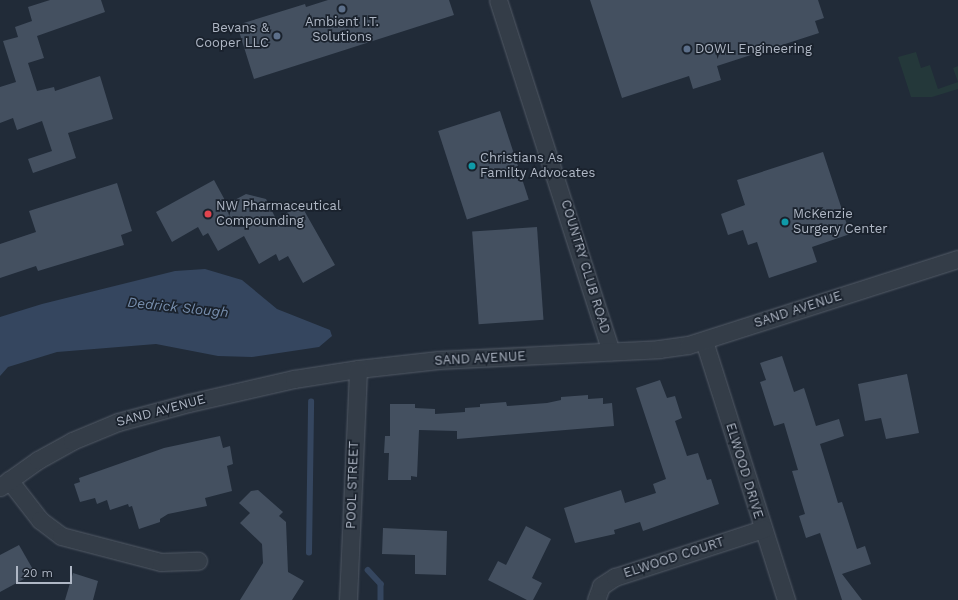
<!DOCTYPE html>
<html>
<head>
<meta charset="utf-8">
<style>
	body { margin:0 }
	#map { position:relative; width:958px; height:600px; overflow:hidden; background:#212b38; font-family:"Work Sans",sans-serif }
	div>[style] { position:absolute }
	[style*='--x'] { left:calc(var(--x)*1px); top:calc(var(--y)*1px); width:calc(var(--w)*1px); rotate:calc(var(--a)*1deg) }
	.green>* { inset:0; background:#24383a }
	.water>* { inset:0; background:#35465f }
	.stream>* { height:5.5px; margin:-2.75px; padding:0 2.75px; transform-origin:2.75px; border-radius:2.75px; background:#35465f }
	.building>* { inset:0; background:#445060; transform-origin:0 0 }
	.roads { filter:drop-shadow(0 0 1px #525a66) drop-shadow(0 0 1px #525a66) }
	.street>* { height:17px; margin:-8.5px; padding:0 8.5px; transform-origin:8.5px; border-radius:8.5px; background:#343d48 }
	.dots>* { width:11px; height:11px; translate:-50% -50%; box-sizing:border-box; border:2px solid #1a222d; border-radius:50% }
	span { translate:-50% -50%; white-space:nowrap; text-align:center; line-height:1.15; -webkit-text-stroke:3.5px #1a222d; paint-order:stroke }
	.poi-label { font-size:13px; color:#afb7c5 }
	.right { translate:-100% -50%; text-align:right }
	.left { translate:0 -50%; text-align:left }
	.street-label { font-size:13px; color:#afb7c5 }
	.water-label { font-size:14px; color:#778ead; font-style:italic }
	.scale { position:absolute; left:16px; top:566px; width:56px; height:18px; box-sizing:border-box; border:2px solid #afb7c5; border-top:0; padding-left:5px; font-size:12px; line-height:14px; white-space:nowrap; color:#afb7c5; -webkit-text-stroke:3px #1a222d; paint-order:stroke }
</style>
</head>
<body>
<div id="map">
	<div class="green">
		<i style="clip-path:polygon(916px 52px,921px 68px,930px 65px,938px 89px,958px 82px,953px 68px,958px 66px,958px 89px,932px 97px,911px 97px,898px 57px)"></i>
	</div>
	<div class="water">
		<i style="clip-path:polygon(205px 269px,242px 280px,277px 309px,330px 330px,332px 336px,319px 347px,252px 357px,218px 356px,156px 344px,57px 352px,8px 367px,0 376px,0 317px,42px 304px,175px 271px)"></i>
	</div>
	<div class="stream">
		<i style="--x:309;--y:553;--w:151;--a:-89.2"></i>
		<i style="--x:368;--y:570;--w:19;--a:47"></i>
		<i style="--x:381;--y:584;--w:16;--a:90"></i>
	</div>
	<div class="building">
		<i style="clip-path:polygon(50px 0,101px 0,105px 12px,37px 36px,44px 58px,28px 63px,37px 91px,54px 87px,55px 91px,100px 76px,113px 119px,68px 133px,76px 158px,33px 173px,28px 159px,52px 151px,42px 121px,17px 130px,13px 118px,0 123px,0 87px,16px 82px,3px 41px,18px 37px,15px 27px,32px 21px,28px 7px)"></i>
		<i style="clip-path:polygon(328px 0,449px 0,454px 15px,254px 79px,237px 25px,305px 4px,306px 7px)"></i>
		<i style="clip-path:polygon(590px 0,818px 0,824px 18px,815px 21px,819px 33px,717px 66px,721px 80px,693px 89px,689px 76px,622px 98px)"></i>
		<i style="left:500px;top:111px;width:93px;height:65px;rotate:72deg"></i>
		<i style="clip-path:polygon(823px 152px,850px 234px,812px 247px,817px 262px,769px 278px,757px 242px,748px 245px,743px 230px,728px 235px,721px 214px,745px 205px,737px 180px)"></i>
		<i style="clip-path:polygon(214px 180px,227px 204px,246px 194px,266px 199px,276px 219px,301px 205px,335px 265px,303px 283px,288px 256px,279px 261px,276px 254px,259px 264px,244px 236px,218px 251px,208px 233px,203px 236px,198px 227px,172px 242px,156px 212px)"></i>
		<i style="clip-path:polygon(117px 183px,132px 231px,121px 235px,124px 245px,38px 271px,36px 266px,0 278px,0 244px,36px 232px,29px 211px)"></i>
		<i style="left:537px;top:227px;width:93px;height:65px;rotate:86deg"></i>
		<i style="clip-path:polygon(782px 356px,794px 392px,804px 388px,816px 426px,839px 419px,844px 436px,820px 444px,838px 503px,842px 502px,857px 549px,865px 546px,871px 564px,842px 574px,862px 600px,842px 600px,820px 533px,806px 538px,799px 516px,805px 514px,792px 471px,798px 470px,784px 423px,774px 426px,760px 382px,766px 380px,760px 363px)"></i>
		<i style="clip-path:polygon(907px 374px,919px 433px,886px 439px,881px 418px,865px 421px,858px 384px)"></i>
		<i style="clip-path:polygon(660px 380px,667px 398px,675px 396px,682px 418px,675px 421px,687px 456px,698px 453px,707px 480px,711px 479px,719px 504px,643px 531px,640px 522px,614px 530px,615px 534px,575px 543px,564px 508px,621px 490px,625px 503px,656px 493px,653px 484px,666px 479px,636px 388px)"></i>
		<i style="clip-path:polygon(588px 395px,588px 399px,603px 398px,603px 404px,612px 403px,614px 426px,457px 439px,457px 431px,419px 430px,417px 477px,411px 476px,411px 480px,388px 480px,389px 453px,384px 453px,385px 436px,390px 436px,390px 404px,415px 404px,415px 408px,435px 409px,435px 414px,465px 412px,465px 408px,480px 407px,480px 404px,506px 402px,507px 406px,547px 403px,561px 400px,561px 397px)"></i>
		<i style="clip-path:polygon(220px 436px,223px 448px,230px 446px,233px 464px,227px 466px,232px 491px,205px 498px,207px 506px,168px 514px,160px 519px,160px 522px,139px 529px,132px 506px,129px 507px,128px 504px,110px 510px,107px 500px,97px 504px,95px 498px,80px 502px,74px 484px,80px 482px,79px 478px,164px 448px)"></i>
		<i style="clip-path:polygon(258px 490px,283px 512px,279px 516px,286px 522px,288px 572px,304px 581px,292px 600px,240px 600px,263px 563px,262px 544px,240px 523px,250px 513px,239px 503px,251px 491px)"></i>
		<i style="clip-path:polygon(526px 526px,551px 539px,532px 578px,542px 583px,533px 600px,527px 600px,488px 580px,498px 561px,506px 565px)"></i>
		<i style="clip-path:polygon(383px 528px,447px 531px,446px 575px,415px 574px,415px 555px,382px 554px)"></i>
		<i style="clip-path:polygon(19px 545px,35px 573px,0 592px,0 555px)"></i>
		<i style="clip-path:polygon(73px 573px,98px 581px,93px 600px,65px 600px)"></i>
	</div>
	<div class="roads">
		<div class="street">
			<i style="--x:498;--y:0;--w:369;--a:72.2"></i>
			<i style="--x:704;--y:341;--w:272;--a:72.4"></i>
			<i style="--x:9;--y:480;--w:51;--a:52.2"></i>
			<i style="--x:40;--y:520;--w:26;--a:37"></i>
			<i style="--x:61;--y:536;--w:103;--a:14.6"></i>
			<i style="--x:161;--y:562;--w:37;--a:-2"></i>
			<i style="--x:0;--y:487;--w:47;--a:-35.4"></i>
			<i style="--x:38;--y:460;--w:39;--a:-29"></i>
			<i style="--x:72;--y:441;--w:50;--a:-22.4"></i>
			<i style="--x:118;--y:422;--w:73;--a:-15"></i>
			<i style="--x:189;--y:403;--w:108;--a:-12.9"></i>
			<i style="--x:294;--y:379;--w:65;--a:-8.9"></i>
			<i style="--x:358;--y:369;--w:81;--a:-6.4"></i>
			<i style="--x:438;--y:360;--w:221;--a:-2.8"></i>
			<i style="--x:659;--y:349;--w:29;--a:-8"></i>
			<i style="--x:688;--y:345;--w:283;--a:-17.7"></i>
			<i style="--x:348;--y:600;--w:231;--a:-87.5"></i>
			<i style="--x:596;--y:600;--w:15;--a:-70"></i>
			<i style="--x:601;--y:586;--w:17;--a:-33"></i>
			<i style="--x:615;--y:577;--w:156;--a:-18"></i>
		</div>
	</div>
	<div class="dots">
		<i style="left:342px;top:9px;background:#5c6f8a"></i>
		<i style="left:277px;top:36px;background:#5c6f8a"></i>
		<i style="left:687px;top:49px;background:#5c6f8a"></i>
		<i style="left:472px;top:166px;background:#0f9aa8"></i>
		<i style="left:208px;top:214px;background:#e0444e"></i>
		<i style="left:785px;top:222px;background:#0f9aa8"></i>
	</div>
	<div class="poi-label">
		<span style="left:342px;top:30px">Ambient I.T.<br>Solutions</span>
		<span class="right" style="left:269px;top:36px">Bevans &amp;<br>Cooper LLC</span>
		<span class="left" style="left:695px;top:49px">DOWL Engineering</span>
		<span class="left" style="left:480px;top:166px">Christians As<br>Familty Advocates</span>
		<span class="left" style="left:216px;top:214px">NW Pharmaceutical<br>Compounding</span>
		<span class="left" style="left:793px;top:222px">McKenzie<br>Surgery Center</span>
	</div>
	<div class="street-label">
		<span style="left:585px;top:267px;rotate:73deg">COUNTRY CLUB ROAD</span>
		<span style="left:798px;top:310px;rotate:-18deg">SAND AVENUE</span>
		<span style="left:480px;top:359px;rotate:-3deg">SAND AVENUE</span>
		<span style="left:161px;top:411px;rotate:-15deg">SAND AVENUE</span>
		<span style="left:744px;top:471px;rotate:73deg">ELWOOD DRIVE</span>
		<span style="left:353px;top:485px;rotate:-88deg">POOL STREET</span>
		<span style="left:674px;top:558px;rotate:-18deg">ELWOOD COURT</span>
	</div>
	<div class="water-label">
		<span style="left:178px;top:307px;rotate:6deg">Dedrick Slough</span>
	</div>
	<div class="scale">20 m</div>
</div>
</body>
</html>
